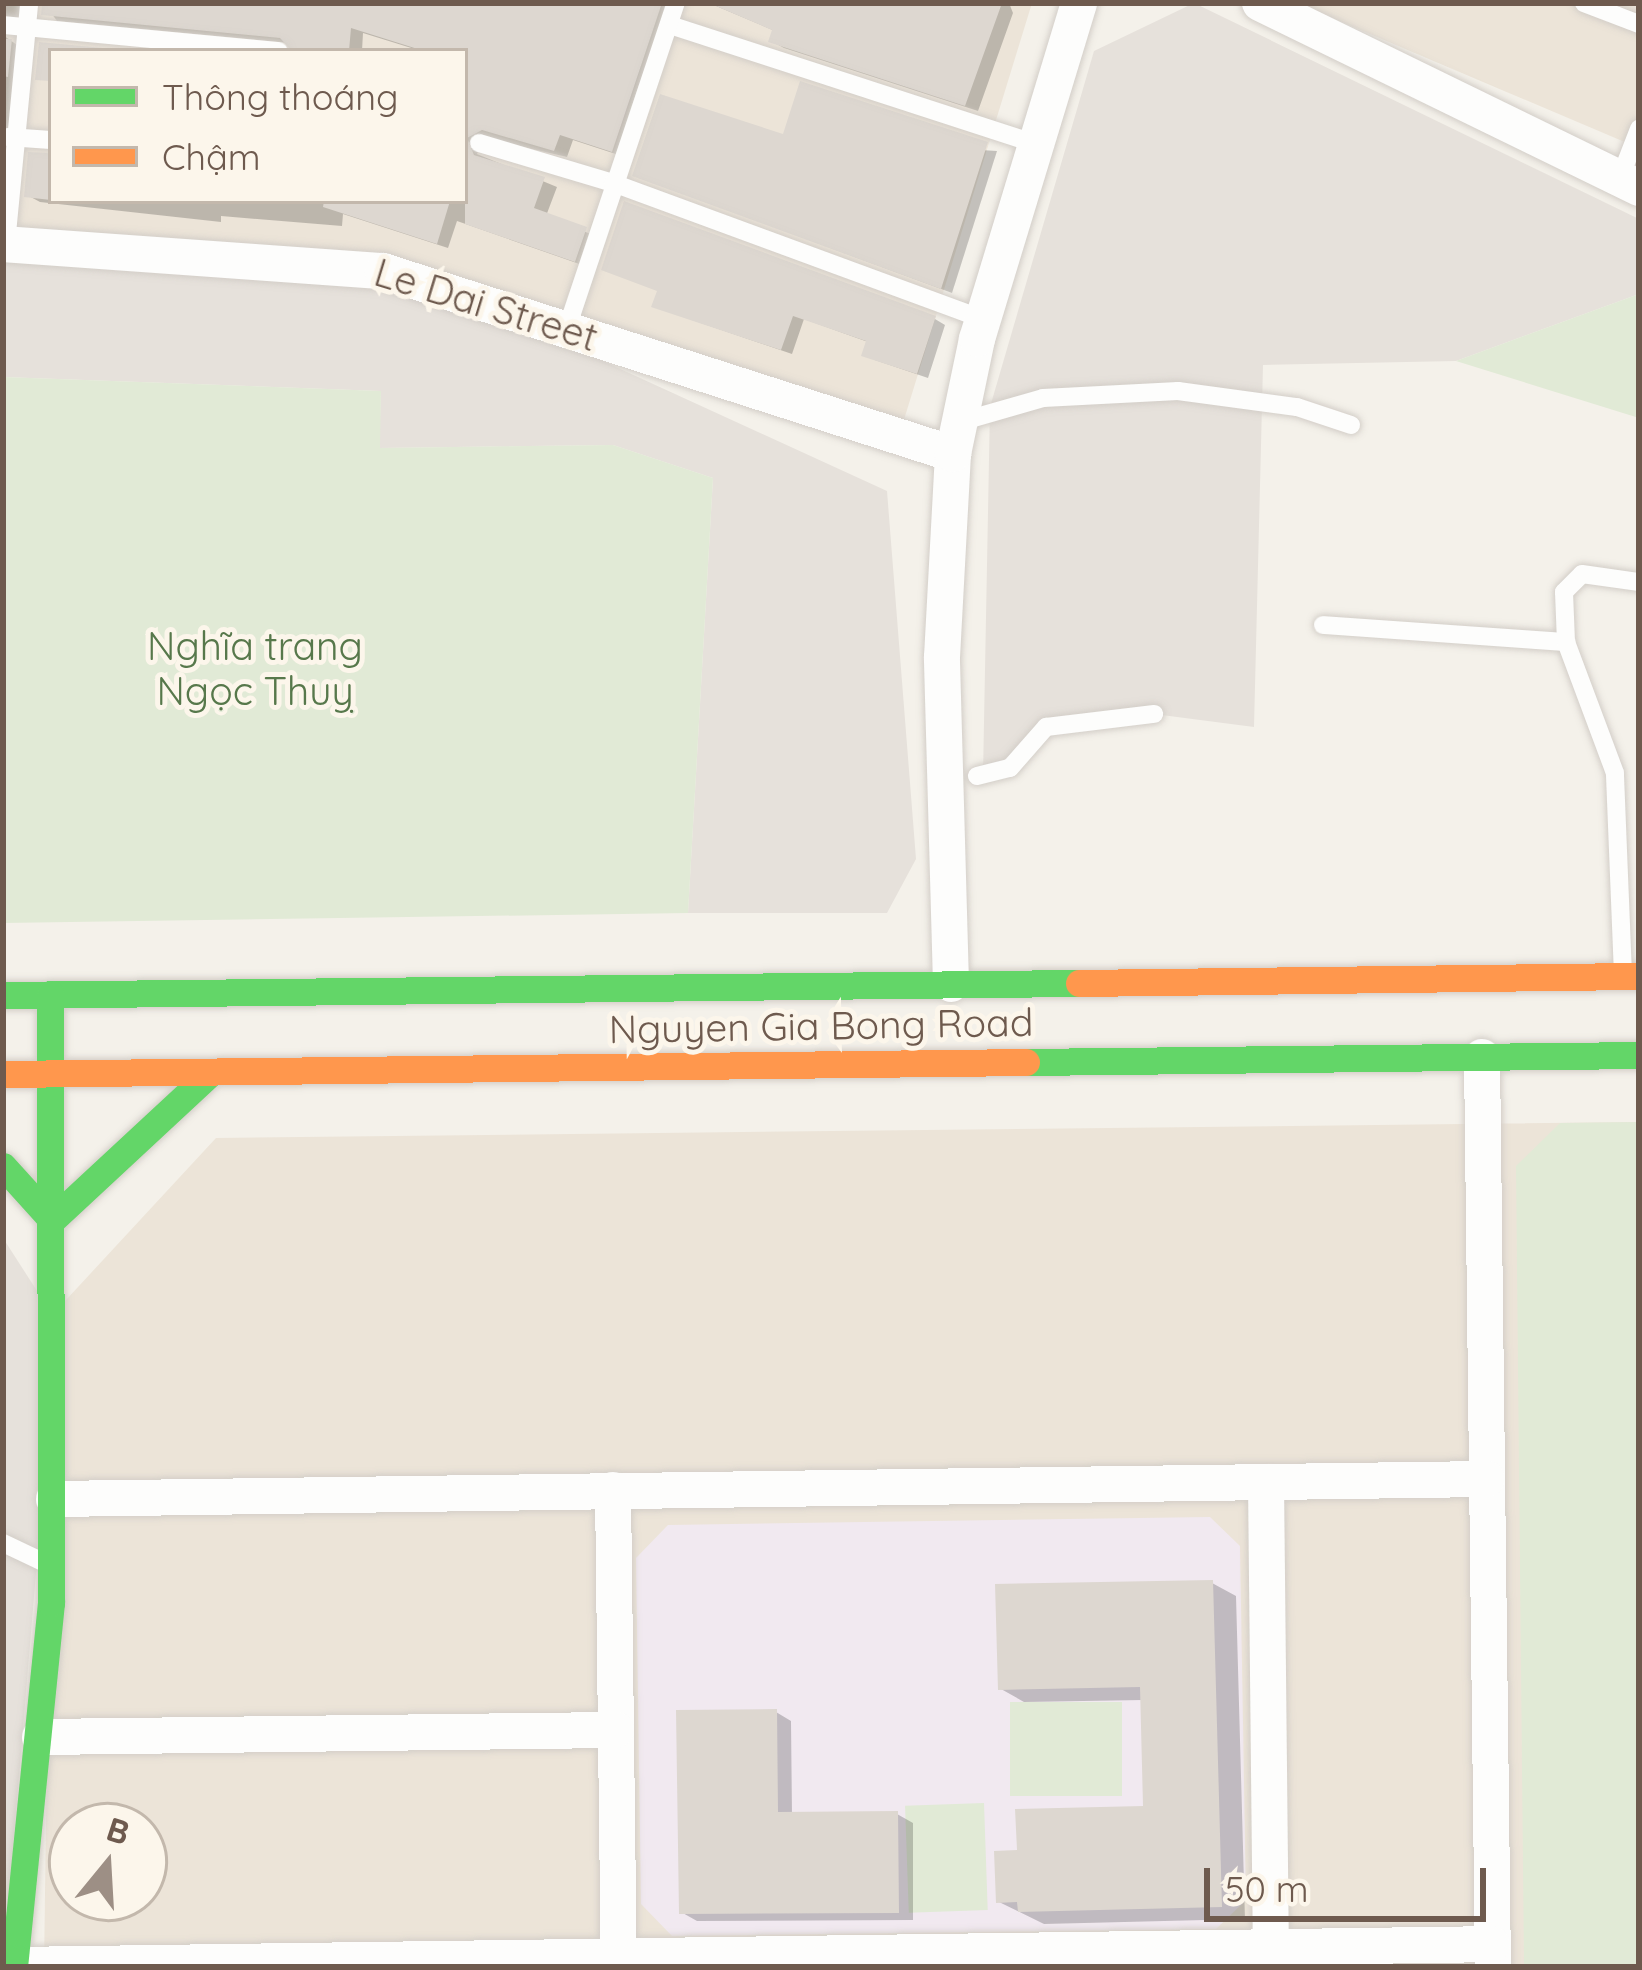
<!DOCTYPE html>
<html>
<head>
<meta charset="utf-8">
<style>
	body { margin:0 }
	#map { position:relative; width:1642px; height:1970px; overflow:hidden; background:#f4f1ea; font-family:Quicksand,sans-serif }
	div>[style] { position:absolute }
	[style*='--x'] { left:calc(var(--x)*1px); top:calc(var(--y)*1px); width:calc(var(--w)*1px); rotate:calc(var(--a)*1deg) }
	.residential>* { inset:0; background:#ece4d8 }
	.industrial>* { inset:0; background:#e6e1db }
	.education>* { inset:0; background:#f1e9f0 }
	.green>* { inset:0; background:#e1ead6; transform-origin:0 0 }
	.shadow>* { inset:0; background:#0003 }
	.building>* { inset:0; background:#ddd7d0 }
	.roads { filter:drop-shadow(0 0 3px #d3cec8) drop-shadow(0 0 3px #d3cec8) }
	.lane>* { height:18px; margin:-9px; padding:0 9px; transform-origin:9px; border-radius:9px; background:#fdfdfc }
	.street>* { height:36px; margin:-18px; padding:0 18px; transform-origin:18px; border-radius:18px; background:#fdfdfc }
	.fast>* { height:27px; margin:-13.5px; padding:0 13.5px; transform-origin:13.5px; border-radius:13.5px; background:#63d668 }
	.slow>* { height:27px; margin:-13.5px; padding:0 13.5px; transform-origin:13.5px; border-radius:13.5px; background:#ff974d }
	span { translate:-50% -50%; white-space:nowrap; text-align:center; line-height:1.15; -webkit-text-stroke:10px #fcf6eb; paint-order:stroke }
	.street-label { font-size:39px; color:#6e5a4e }
	.park-label { font-size:39px; color:#57784b }
	.frame { position:absolute; inset:0; border:6px solid #6e5a4e; pointer-events:none }
	.legend { position:absolute; left:48px; top:48px; width:420px; height:156px; box-sizing:border-box; background:#fcf6eb; border:3px solid #c3b8ac; margin:0; padding:15px 21px; list-style:none; font-size:36px; color:#6e5a4e }
	.legend li { display:flex; align-items:center; gap:24px; height:60px }
	.legend b { width:60px; border:3px solid #c3b8ac }
	.north { position:absolute; left:48px; top:1802px; width:120px; height:120px; box-sizing:border-box; background:#fcf6eb; border:3px solid #c3b8ac; border-radius:50%; rotate:18deg; font-size:33px; font-weight:700; line-height:48px; text-align:center; color:#6e5a4e }
	.north::after { content:''; display:block; margin:auto; width:42px; height:54px; background:#9d8f85; clip-path:polygon(50% 0,100% 100%,50% 72%,0 100%) }
	.scale { position:absolute; left:1204px; top:1868px; width:282px; height:54px; box-sizing:border-box; border:6px solid #6e5a4e; border-top:0; padding-left:15px; font-size:36px; line-height:42px; white-space:nowrap; color:#6e5a4e; -webkit-text-stroke:9px #fcf6eb; paint-order:stroke }
</style>
</head>
<body>
<div id="map">
	<div class="residential">
		<i style="clip-path:polygon(evenodd,3px 3px,1032px 3px,899px 436px,435px 284px,3px 256px,3px 3px,51px 51px,465px 51px,465px 201px,51px 201px,51px 51px)"></i>
		<i style="clip-path:polygon(1297px 3px,1639px 3px,1639px 148px,1627px 143px)"></i>
		<i style="clip-path:polygon(evenodd,1639px 1122px,1639px 1967px,44px 1967px,53px 1314px,216px 1138px,1639px 1122px,72px 1826px,144px 1826px,144px 1898px,72px 1898px,72px 1826px)"></i>
	</div>
	<div class="industrial">
		<i style="clip-path:polygon(1194px 3px,1639px 219px,1639px 294px,1456px 361px,1263px 365px,1254px 727px,1154px 714px,1047px 727px,983px 775px,990px 407px,1094px 51px)"></i>
		<i style="clip-path:polygon(3px 244px,435px 284px,887px 491px,916px 859px,887px 913px,688px 913px,713px 478px,613px 445px,379px 448px,381px 391px,3px 377px)"></i>
		<i style="clip-path:polygon(3px 1238px,57px 1322px,3px 1967px)"></i>
	</div>
	<div class="education">
		<i style="clip-path:polygon(1210px 1517px,1240px 1546px,1246px 1900px,1216px 1929px,672px 1936px,641px 1904px,636px 1558px,668px 1525px)"></i>
	</div>
	<div class="green">
		<i style="clip-path:polygon(1639px 294px,1639px 418px,1456px 361px)"></i>
		<i style="clip-path:polygon(3px 377px,381px 391px,380px 448px,613px 445px,713px 478px,688px 913px,3px 923px)"></i>
		<i style="clip-path:polygon(1639px 1122px,1639px 1967px,1524px 1967px,1516px 1166px,1560px 1123px)"></i>
		<i style="left:1010px;top:1702px;width:112px;height:94px"></i>
		<i style="left:984px;top:1803px;width:107px;height:79px;rotate:88deg"></i>
	</div>
	<div class="shadow">
		<i style="clip-path:polygon(3px 3px,30px 3px,27px 18px,3px 29px)"></i>
		<i style="clip-path:polygon(44px 3px,679px 3px,625px 157px,573px 140px,567px 157px,484px 138px,477px 154px,557px 187px,546px 216px,598px 237px,588px 267px,457px 221px,448px 248px,343px 214px,342px 226px,221px 216px,221px 222px,40px 202px,27px 195px,51px 155px,51px 201px,465px 201px,465px 51px,421px 51px,363px 33px,362px 51px,296px 51px,289px 43px,57px 21px)"></i>
		<i style="clip-path:polygon(709px 3px,1009px 3px,1013px 13px,978px 111px,784px 48px,771px 41px,775px 31px)"></i>
		<i style="clip-path:polygon(3px 35px,24px 50px,3px 203px)"></i>
		<i style="clip-path:polygon(785px 138px,997px 151px,952px 293px,647px 180px)"></i>
		<i style="clip-path:polygon(666px 311px,935px 319px,945px 325px,928px 378px,875px 360px,868px 342px,804px 319px,792px 354px)"></i>
		<i style="clip-path:polygon(1212px 1583px,1236px 1596px,1245px 1919px,1044px 1924px,999px 1902px,1020px 1853px,1146px 1809px,1143px 1700px,1024px 1702px,1001px 1689px)"></i>
		<i style="clip-path:polygon(776px 1712px,791px 1721px,792px 1815px,897px 1814px,913px 1823px,913px 1920px,697px 1921px,681px 1912px)"></i>
	</div>
	<div class="building">
		<i style="clip-path:polygon(42px 3px,662px 3px,612px 152px,560px 135px,554px 151px,482px 130px,467px 138px,474px 155px,545px 177px,534px 208px,587px 227px,575px 262px,465px 224px,465px 51px,424px 51px,351px 28px,349px 51px,292px 51px,280px 38px,41px 15px)"></i>
		<i style="clip-path:polygon(709px 3px,1002px 3px,965px 106px,768px 42px,772px 30px)"></i>
		<i style="clip-path:polygon(3px 39px,12px 39px,8px 77px,3px 76px)"></i>
		<i style="clip-path:polygon(39px 42px,135px 51px,51px 51px,51px 81px,35px 80px)"></i>
		<i style="clip-path:polygon(800px 81px,988px 142px,941px 289px,632px 176px,660px 94px,783px 134px)"></i>
		<i style="clip-path:polygon(28px 152px,51px 153px,51px 200px,24px 197px)"></i>
		<i style="clip-path:polygon(324px 201px,450px 201px,437px 244px,323px 207px)"></i>
		<i style="clip-path:polygon(624px 201px,936px 316px,917px 374px,861px 356px,866px 341px,793px 316px,781px 350px,651px 307px,657px 291px,601px 270px)"></i>
		<i style="clip-path:polygon(1213px 1580px,1222px 1907px,1018px 1912px,1017px 1902px,996px 1903px,994px 1851px,1017px 1850px,1015px 1809px,1143px 1806px,1140px 1687px,998px 1690px,995px 1584px)"></i>
		<i style="clip-path:polygon(777px 1709px,778px 1812px,898px 1811px,899px 1913px,679px 1914px,676px 1710px)"></i>
	</div>
	<div class="roads">
		<div class="lane">
			<i style="--x:1584;--y:3;--w:59;--a:20.9"></i>
			<i style="--x:3;--y:25;--w:277;--a:5.4"></i>
			<i style="--x:670;--y:25;--w:383;--a:18"></i>
			<i style="--x:8;--y:137;--w:43;--a:4"></i>
			<i style="--x:479;--y:143;--w:140;--a:16.6"></i>
			<i style="--x:613;--y:183;--w:394;--a:20.2"></i>
			<i style="--x:1620;--y:178;--w:53;--a:-68.8"></i>
			<i style="--x:6;--y:244;--w:242;--a:-84.5"></i>
			<i style="--x:567;--y:328;--w:343;--a:-71.5"></i>
			<i style="--x:963;--y:421;--w:83;--a:-16"></i>
			<i style="--x:1043;--y:398;--w:135;--a:-3"></i>
			<i style="--x:1178;--y:391;--w:120;--a:7.7"></i>
			<i style="--x:1297;--y:407;--w:57;--a:18.4"></i>
			<i style="--x:1323;--y:625;--w:244;--a:4"></i>
			<i style="--x:977;--y:776;--w:34;--a:-14"></i>
			<i style="--x:1010;--y:768;--w:55;--a:-48.7"></i>
			<i style="--x:1046;--y:727;--w:109;--a:-6.9"></i>
			<i style="--x:1623;--y:975;--w:202;--a:-92.3"></i>
			<i style="--x:1615;--y:773;--w:140;--a:-110.5"></i>
			<i style="--x:1566;--y:642;--w:50;--a:-92.3"></i>
			<i style="--x:1564;--y:592;--w:25;--a:-45"></i>
			<i style="--x:1582;--y:574;--w:58;--a:8"></i>
			<i style="--x:3;--y:1543;--w:49;--a:25.5"></i>
		</div>
		<div class="street">
			<i style="--x:1260;--y:3;--w:422;--a:26"></i>
			<i style="--x:3;--y:244;--w:381;--a:4.1"></i>
			<i style="--x:383;--y:271;--w:599;--a:17.8"></i>
			<i style="--x:951;--y:984;--w:327;--a:-91.6"></i>
			<i style="--x:942;--y:657;--w:203;--a:-86.9"></i>
			<i style="--x:953;--y:454;--w:117;--a:-78.2"></i>
			<i style="--x:977;--y:339;--w:351;--a:-73.1"></i>
			<i style="--x:1482;--y:1057;--w:909;--a:89.31"></i>
			<i style="--x:1266;--y:1482;--w:465;--a:89.4"></i>
			<i style="--x:613;--y:1490;--w:477;--a:89.3"></i>
			<i style="--x:54;--y:1499;--w:1433;--a:-0.8"></i>
			<i style="--x:40;--y:1737;--w:576;--a:-0.7"></i>
			<i style="--x:14;--y:1965;--w:1478;--a:-0.81"></i>
		</div>
		<div class="fast">
			<i style="--x:3;--y:995;--w:1076;--a:-0.64"></i>
			<i style="--x:1026;--y:1062;--w:613;--a:-0.65"></i>
			<i style="--x:3;--y:1166;--w:73;--a:47.8"></i>
			<i style="--x:52;--y:1220;--w:217;--a:-42.9"></i>
			<i style="--x:14;--y:1967;--w:366;--a:-84.2"></i>
			<i style="--x:51;--y:1603;--w:609;--a:-90.09"></i>
		</div>
		<div class="slow">
			<i style="--x:1079;--y:983;--w:560;--a:-0.72"></i>
			<i style="--x:3;--y:1074;--w:1023;--a:-0.67"></i>
		</div>
	</div>
	<div class="street-label">
		<span style="left:486px;top:305px;rotate:17deg">Le Dai Street</span>
		<span style="left:821px;top:1026px;rotate:-1deg">Nguyen Gia Bong Road</span>
	</div>
	<div class="park-label">
		<span style="left:255px;top:669px">Nghĩa trang<br>Ngọc Thuỵ</span>
	</div>
	<div class="frame"></div>
	<ul class="legend">
	<li><b style="height:15px;background:#63d668"></b>Thông thoáng</li>
	<li><b style="height:15px;background:#ff974d"></b>Chậm</li>
	</ul>
	<div class="north">B</div>
	<div class="scale">50 m</div>
</div>
</body>
</html>
